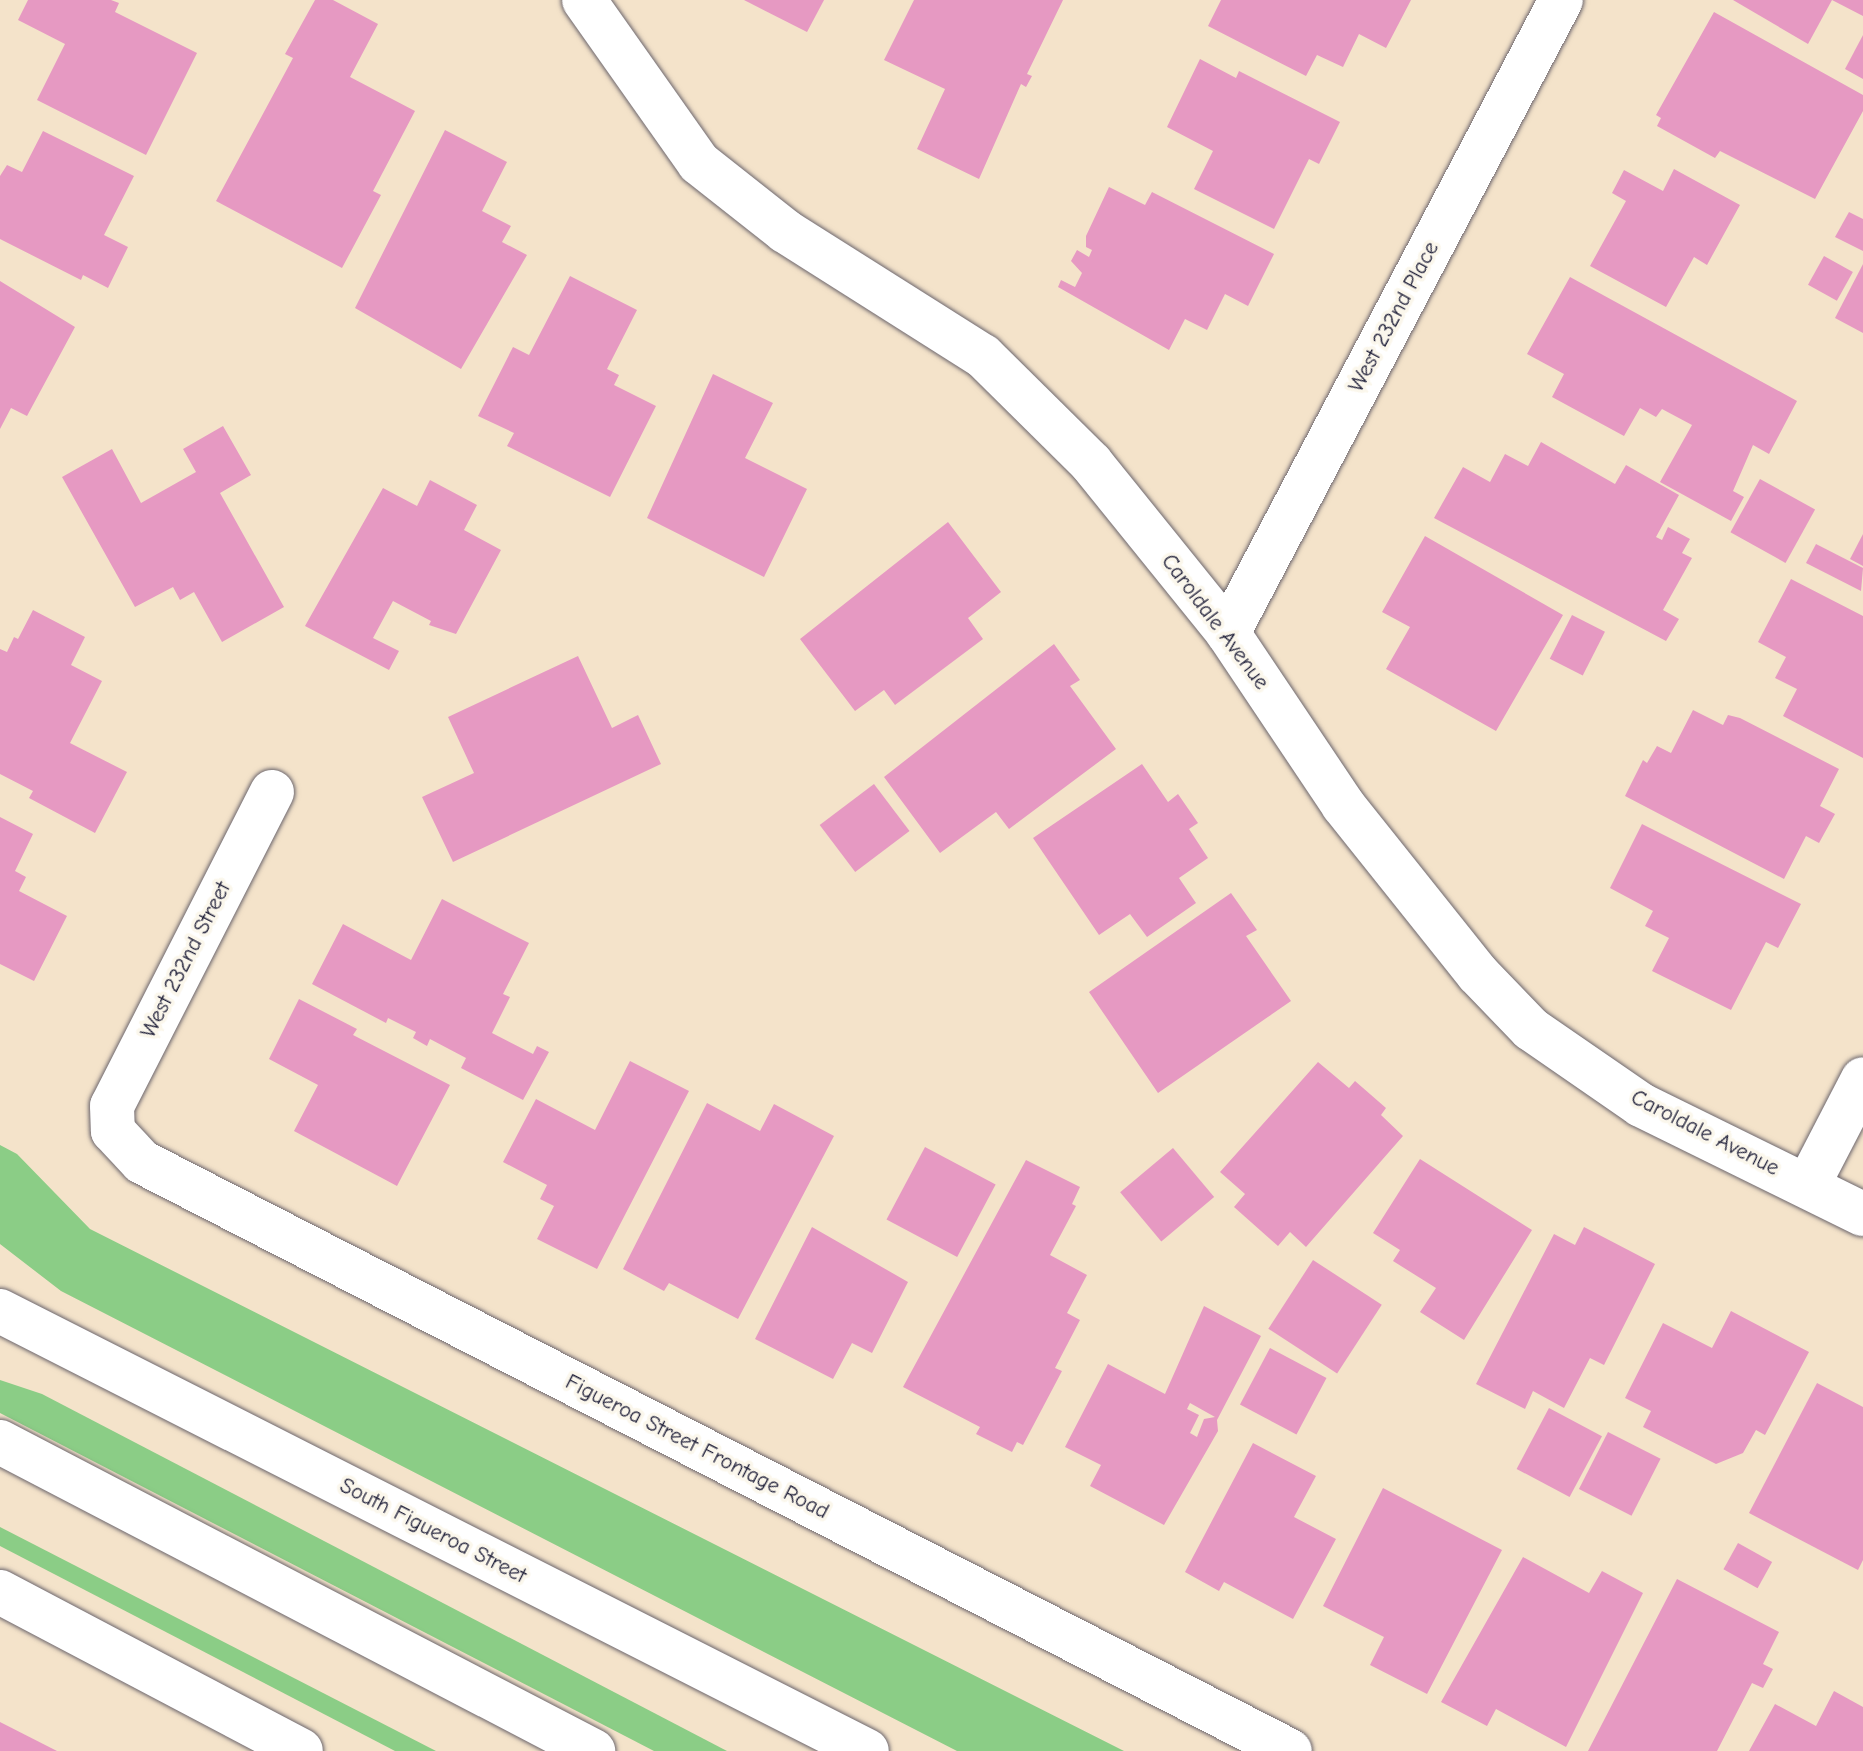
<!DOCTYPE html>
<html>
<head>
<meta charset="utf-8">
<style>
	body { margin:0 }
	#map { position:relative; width:1863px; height:1751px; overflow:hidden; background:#f4e3ca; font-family:"Comic Neue",sans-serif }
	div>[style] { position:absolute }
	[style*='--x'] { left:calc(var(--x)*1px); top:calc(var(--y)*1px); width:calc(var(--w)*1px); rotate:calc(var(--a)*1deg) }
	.green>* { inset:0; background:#8bcd86 }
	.building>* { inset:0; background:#e699c2; transform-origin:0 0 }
	.roads { filter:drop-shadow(0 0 2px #6c666d) drop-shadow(0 0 2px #6c666d) }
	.street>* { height:44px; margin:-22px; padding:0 22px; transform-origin:22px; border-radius:22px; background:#fff }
	.secondary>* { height:44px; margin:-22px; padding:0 22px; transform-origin:22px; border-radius:22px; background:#fff }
	.primary>* { height:44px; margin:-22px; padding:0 22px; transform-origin:22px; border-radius:22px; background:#fff }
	span { translate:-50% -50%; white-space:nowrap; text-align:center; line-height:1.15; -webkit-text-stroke:7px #fbf7ec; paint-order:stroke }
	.street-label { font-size:22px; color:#22223b }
</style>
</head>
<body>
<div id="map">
	<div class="green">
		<i style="clip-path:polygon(0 1145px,17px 1154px,90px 1229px,1124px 1751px,957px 1751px,61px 1291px,0 1244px)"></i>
		<i style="clip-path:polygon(0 1380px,42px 1394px,727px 1751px,654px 1751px,0 1413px)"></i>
		<i style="clip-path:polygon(0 1527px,436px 1751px,395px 1751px,0 1546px)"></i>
	</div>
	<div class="building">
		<i style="clip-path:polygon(28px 0,111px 0,119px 3px,115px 12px,197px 53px,146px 155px,37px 100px,65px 44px,18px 20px)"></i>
		<i style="clip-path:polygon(315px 0,333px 0,378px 24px,350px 77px,415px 111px,373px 191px,381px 195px,342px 268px,216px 201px,293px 58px,285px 54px)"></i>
		<i style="clip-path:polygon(744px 0,824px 0,807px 32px)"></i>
		<i style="clip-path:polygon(914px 0,1063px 0,1027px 74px,1032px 76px,1026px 87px,1021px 84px,979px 179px,917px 149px,945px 89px,884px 60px)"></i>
		<i style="clip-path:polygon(1221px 0,1411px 0,1386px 48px,1359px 34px,1343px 67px,1317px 55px,1306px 76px,1208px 26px)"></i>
		<i style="clip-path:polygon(1733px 0,1832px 0,1808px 44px)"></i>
		<i style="clip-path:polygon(1832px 0,1863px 0,1863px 16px)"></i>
		<i style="clip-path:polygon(1714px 12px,1863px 95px,1863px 111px,1815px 199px,1720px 151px,1715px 158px,1657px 126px,1661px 118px,1656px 115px)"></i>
		<i style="clip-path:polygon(1863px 35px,1863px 79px,1845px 69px)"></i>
		<i style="clip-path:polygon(1200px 59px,1236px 78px,1239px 71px,1340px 122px,1319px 164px,1309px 159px,1274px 229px,1194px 189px,1213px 151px,1167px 127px)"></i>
		<i style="clip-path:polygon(445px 130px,507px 162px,482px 211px,511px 226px,502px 242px,527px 255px,461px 369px,355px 308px)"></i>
		<i style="clip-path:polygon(43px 131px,134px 176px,104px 235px,128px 247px,108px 288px,83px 275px,81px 280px,0 239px,0 176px,7px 165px,22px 172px)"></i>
		<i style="clip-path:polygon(1674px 169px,1740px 205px,1707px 265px,1694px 257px,1666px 307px,1590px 266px,1626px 201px,1612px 193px,1624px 170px,1663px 191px)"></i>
		<i style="clip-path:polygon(1109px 187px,1145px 205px,1152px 192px,1274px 254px,1248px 306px,1225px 294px,1207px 330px,1185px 319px,1169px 350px,1058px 287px,1061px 280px,1075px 287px,1082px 273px,1071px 261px,1077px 250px,1089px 257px,1092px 250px,1086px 247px,1086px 236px)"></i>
		<i style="clip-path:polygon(1849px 212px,1863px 219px,1863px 251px,1835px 237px)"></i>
		<i style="left:1824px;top:256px;width:33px;height:33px;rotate:29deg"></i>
		<i style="clip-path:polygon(1863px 264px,1863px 333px,1835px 318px)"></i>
		<i style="clip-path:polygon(570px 276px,637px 310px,607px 369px,619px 375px,614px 385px,656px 406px,610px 497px,507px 446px,514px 433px,478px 416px,513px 347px,529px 355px)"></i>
		<i style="clip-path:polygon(1570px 277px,1797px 401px,1769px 454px,1753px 445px,1733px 491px,1744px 497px,1731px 521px,1660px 482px,1692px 425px,1662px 409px,1656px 417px,1640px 408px,1624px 436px,1552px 397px,1564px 374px,1527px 354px)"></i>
		<i style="clip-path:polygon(0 281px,75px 327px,27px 416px,11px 408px,0 429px)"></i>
		<i style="clip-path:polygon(713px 374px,773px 403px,745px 458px,807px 489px,764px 577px,647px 518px)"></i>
		<i style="clip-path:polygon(223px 426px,251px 475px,220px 493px,284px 607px,222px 642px,194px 592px,180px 600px,173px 587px,135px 607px,62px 477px,112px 449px,141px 503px,196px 472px,183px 449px)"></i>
		<i style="clip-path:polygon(1541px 442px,1615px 484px,1626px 465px,1679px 495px,1656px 537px,1662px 540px,1668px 527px,1690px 539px,1682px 553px,1692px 558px,1663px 610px,1679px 619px,1666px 641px,1434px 518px,1463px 467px,1490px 482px,1505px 454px,1528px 466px)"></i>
		<i style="left:1760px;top:479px;width:63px;height:61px;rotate:29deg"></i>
		<i style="clip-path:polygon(430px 480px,477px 505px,464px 530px,501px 550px,456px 634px,429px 625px,431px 621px,393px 601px,373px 638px,399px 651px,389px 670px,305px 626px,383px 488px,417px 506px)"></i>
		<i style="clip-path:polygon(948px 522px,1001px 592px,968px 618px,983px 639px,895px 705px,884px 690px,855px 711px,800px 639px)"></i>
		<i style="clip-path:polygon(1863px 534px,1863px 566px,1850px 559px)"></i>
		<i style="clip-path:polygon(1425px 536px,1563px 615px,1496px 731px,1386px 669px,1410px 627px,1382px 612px)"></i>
		<i style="clip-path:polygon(1816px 544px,1863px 568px,1861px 591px,1806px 563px)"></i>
		<i style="clip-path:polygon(1791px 579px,1863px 616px,1863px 758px,1783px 716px,1797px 689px,1775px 678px,1786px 657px,1758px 642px)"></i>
		<i style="clip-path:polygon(33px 610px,85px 637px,71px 665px,102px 681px,70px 743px,127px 772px,95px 833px,29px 798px,33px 791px,0 774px,0 649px,7px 652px,14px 637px,18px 639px)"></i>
		<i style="left:1572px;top:615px;width:37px;height:49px;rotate:27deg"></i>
		<i style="clip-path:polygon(1054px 644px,1080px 680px,1070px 686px,1116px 749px,1009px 829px,996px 812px,940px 853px,884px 777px)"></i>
		<i style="clip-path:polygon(578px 656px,612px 728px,638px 715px,661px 764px,453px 862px,422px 797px,474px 773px,448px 717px)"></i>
		<i style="clip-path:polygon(1693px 710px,1723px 725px,1728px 715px,1740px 718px,1839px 769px,1820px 806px,1835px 814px,1819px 843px,1806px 836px,1784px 879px,1625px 796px,1643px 760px,1647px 763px,1657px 746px,1671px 753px)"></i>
		<i style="clip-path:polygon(1142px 764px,1168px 802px,1178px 794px,1198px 823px,1189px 829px,1208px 858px,1179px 878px,1196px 903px,1147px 937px,1130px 914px,1099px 935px,1033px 838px)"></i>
		<i style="left:874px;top:784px;width:59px;height:68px;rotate:53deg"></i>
		<i style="clip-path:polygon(0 817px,33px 834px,15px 871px,26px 877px,19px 891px,67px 916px,34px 981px,0 964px)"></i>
		<i style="clip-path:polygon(1642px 824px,1801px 904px,1778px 948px,1766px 942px,1731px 1010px,1652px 971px,1669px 938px,1645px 926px,1653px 911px,1610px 888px)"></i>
		<i style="clip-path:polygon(1231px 893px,1257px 930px,1246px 936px,1291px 1001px,1158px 1093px,1089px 992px)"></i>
		<i style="clip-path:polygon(442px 899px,529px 943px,503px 994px,510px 997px,492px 1033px,533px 1054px,537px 1046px,549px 1052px,523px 1100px,461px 1068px,466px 1058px,430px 1039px,427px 1046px,413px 1038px,416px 1032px,388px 1018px,386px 1023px,312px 984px,343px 924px,411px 960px)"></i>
		<i style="clip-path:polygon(299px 999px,357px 1029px,353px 1035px,450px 1085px,397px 1186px,294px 1131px,318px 1085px,269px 1059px)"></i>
		<i style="clip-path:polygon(630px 1061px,689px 1091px,597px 1269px,537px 1239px,554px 1206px,540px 1199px,547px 1185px,503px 1162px,536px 1099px,595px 1130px)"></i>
		<i style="clip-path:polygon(1318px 1062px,1349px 1088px,1355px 1081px,1386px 1108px,1381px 1115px,1403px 1136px,1306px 1247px,1290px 1232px,1278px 1246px,1234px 1207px,1245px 1194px,1220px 1172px)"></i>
		<i style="clip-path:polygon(707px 1103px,760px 1131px,774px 1104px,834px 1136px,738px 1319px,669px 1283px,664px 1291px,623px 1269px)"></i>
		<i style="left:925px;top:1147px;width:80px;height:82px;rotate:28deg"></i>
		<i style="left:1173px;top:1148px;width:64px;height:69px;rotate:50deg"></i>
		<i style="clip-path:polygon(1420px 1159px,1532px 1230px,1464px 1340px,1420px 1312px,1436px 1288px,1393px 1261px,1400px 1250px,1373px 1233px)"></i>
		<i style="clip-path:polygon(1026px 1160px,1080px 1187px,1072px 1204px,1076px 1206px,1050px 1255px,1087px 1275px,1067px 1313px,1080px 1320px,1055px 1368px,1062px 1371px,1023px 1445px,1017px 1442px,1012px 1452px,976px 1434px,980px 1427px,903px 1387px)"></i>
		<i style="clip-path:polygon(812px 1227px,908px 1282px,872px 1353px,852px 1343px,833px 1379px,755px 1339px)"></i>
		<i style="clip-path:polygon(1584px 1227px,1655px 1264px,1604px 1365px,1590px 1358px,1564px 1408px,1533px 1391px,1525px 1409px,1476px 1384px,1554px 1234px,1575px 1245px)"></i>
		<i style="left:1313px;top:1260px;width:82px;height:82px;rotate:33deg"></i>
		<i style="clip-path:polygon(evenodd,1204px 1306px,1261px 1336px,1217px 1420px,1218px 1431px,1164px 1525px,1090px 1486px,1101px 1465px,1065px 1447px,1108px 1364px,1165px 1394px,1204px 1306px,1190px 1403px,1215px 1417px,1204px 1419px,1197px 1437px,1190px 1433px,1199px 1415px,1187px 1409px,1190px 1403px)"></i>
		<i style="clip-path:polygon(1731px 1311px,1809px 1352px,1765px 1435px,1756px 1430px,1743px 1453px,1716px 1464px,1643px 1427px,1651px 1411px,1625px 1398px,1663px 1323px,1712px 1348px)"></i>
		<i style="left:1270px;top:1348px;width:64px;height:64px;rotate:28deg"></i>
		<i style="clip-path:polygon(1817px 1383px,1863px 1407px,1863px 1560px,1858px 1570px,1749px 1513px)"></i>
		<i style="left:1549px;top:1408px;width:60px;height:69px;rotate:28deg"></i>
		<i style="left:1608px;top:1432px;width:59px;height:64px;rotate:27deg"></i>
		<i style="clip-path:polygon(1253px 1443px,1316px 1476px,1294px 1517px,1336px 1539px,1293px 1619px,1224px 1582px,1219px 1591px,1185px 1572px)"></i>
		<i style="clip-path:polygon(1383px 1488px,1502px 1550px,1427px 1694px,1370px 1665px,1384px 1637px,1323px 1606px)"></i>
		<i style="left:1738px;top:1543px;width:39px;height:30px;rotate:29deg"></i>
		<i style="clip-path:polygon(1523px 1557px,1589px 1593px,1602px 1571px,1643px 1593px,1566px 1747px,1496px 1709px,1487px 1726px,1441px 1702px)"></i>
		<i style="clip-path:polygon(1677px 1579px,1779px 1632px,1763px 1664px,1773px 1669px,1763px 1688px,1752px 1683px,1717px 1751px,1588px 1751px)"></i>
		<i style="clip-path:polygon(1834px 1691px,1863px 1707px,1863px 1751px,1749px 1751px,1775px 1704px,1816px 1726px)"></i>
		<i style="clip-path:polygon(0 1722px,57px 1751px,0 1751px)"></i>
	</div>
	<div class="roads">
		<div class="street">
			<i style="--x:1228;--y:633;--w:715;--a:-62.25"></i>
			<i style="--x:272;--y:792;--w:352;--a:117"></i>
			<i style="--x:112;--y:1106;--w:25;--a:88"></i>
			<i style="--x:113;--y:1131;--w:42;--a:46.9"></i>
			<i style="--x:142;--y:1162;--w:1290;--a:27.16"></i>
			<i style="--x:1808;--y:1185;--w:119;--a:-62.6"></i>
			<i style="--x:0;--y:1592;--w:340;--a:27.8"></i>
		</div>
		<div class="secondary">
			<i style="--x:584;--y:0;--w:199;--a:54.8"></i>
			<i style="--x:699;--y:163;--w:110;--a:38.3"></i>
			<i style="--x:785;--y:231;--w:234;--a:32.3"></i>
			<i style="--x:983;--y:356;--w:152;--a:44.7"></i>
			<i style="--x:1091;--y:463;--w:218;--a:51.1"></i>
			<i style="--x:1228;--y:633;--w:207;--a:56.2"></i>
			<i style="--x:1343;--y:805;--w:216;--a:51.4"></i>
			<i style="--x:1478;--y:974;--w:76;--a:46.1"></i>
			<i style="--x:1531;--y:1029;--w:134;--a:34.6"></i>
			<i style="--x:1641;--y:1105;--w:247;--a:26.2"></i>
		</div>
		<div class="primary">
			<i style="--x:0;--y:1311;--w:972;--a:26.91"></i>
			<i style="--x:0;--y:1442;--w:669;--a:27.52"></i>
		</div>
	</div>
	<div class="street-label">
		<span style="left:1394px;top:317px;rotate:-62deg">West 232nd Place</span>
		<span style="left:1215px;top:622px;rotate:53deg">Caroldale Avenue</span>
		<span style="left:186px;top:960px;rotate:-63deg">West 232nd Street</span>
		<span style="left:1705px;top:1133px;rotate:27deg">Caroldale Avenue</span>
		<span style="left:697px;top:1447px;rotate:27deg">Figueroa Street Frontage Road</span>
		<span style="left:433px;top:1531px;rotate:27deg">South Figueroa Street</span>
	</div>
</div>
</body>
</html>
